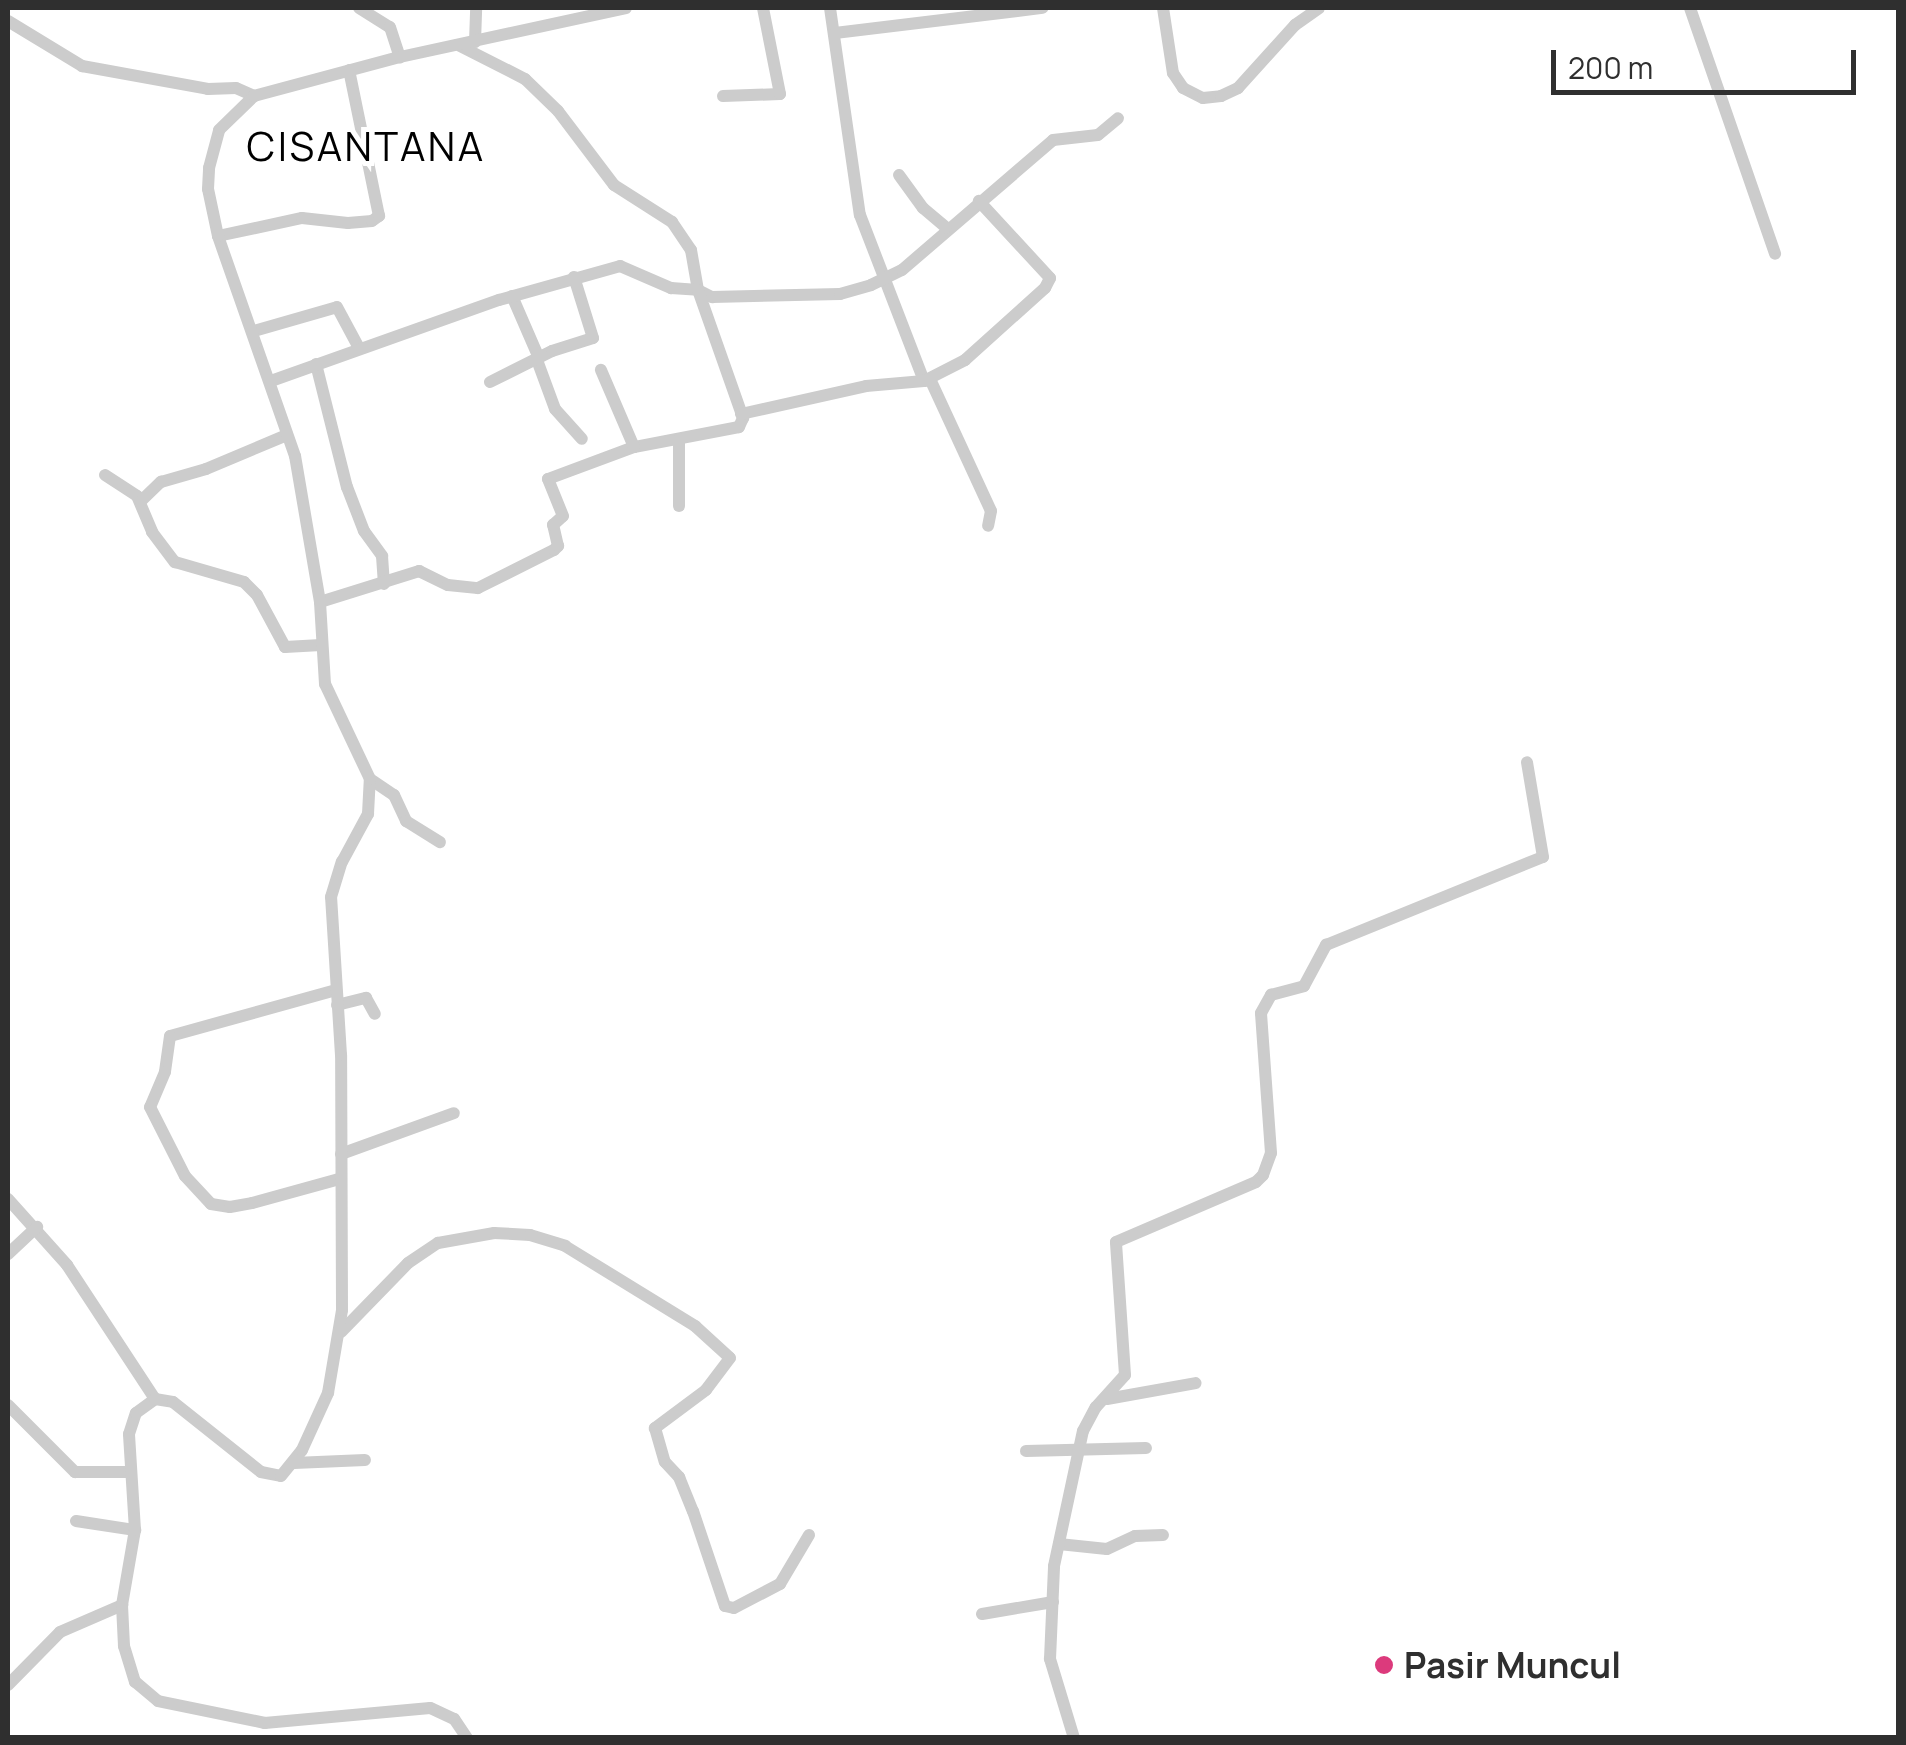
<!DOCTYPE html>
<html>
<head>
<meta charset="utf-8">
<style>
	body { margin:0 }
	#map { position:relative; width:1906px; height:1745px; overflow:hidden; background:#fff; font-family:Manrope,sans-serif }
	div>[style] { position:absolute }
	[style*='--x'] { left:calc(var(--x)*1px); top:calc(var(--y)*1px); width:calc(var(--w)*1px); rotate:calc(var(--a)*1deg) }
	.street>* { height:12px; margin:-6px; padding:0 6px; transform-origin:6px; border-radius:6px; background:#ccc }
	.dots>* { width:28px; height:28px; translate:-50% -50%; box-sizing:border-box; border:5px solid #fff; border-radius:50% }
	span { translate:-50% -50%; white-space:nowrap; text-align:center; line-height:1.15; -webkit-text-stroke:10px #fff; paint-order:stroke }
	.poi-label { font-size:35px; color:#2f2f2f; font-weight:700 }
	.left { translate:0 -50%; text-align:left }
	.quarter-label { font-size:40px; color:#000; letter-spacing:2.5px }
	.frame { position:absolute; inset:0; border:10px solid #2f2f2f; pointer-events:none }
	.scale { position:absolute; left:1551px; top:50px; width:305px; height:45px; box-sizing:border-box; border:5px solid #2f2f2f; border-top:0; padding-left:12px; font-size:30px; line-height:35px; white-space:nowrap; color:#2f2f2f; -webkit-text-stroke:8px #fff; paint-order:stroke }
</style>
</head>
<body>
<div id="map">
	<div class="street">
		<i style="--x:359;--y:8;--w:36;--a:32"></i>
		<i style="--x:390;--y:27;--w:32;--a:72"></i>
		<i style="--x:830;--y:8;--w:209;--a:81.8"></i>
		<i style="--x:860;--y:215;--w:178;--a:68.9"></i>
		<i style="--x:1163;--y:8;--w:66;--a:81.3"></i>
		<i style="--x:1173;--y:73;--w:18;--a:56"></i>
		<i style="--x:1183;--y:88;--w:22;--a:27"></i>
		<i style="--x:1203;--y:98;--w:18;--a:-6"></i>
		<i style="--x:1221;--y:96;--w:19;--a:-25"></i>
		<i style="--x:1238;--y:88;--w:85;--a:-47.9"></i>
		<i style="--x:1295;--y:25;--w:29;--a:-35"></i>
		<i style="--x:1690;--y:8;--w:260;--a:70.9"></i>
		<i style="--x:8;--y:21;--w:87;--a:31.3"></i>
		<i style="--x:82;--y:66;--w:128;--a:10.3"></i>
		<i style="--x:208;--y:89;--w:28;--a:-2"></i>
		<i style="--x:236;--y:88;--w:20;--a:24"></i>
		<i style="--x:835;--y:33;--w:209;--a:-6.9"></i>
		<i style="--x:475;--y:42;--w:34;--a:-88"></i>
		<i style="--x:460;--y:46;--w:73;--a:26.9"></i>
		<i style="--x:525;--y:79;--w:46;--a:44.1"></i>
		<i style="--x:558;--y:111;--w:93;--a:52.9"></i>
		<i style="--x:614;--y:185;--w:69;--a:32.5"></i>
		<i style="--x:672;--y:222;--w:34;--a:56"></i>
		<i style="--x:691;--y:250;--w:41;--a:80.1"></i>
		<i style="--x:698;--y:290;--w:16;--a:27"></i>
		<i style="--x:712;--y:297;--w:128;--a:-1.3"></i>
		<i style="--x:840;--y:294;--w:32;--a:-16"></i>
		<i style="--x:871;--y:285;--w:34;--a:-26"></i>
		<i style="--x:902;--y:270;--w:199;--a:-40.7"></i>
		<i style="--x:1053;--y:140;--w:45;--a:-6.3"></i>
		<i style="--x:1098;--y:135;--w:26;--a:-40"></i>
		<i style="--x:723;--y:96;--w:57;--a:-2"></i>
		<i style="--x:780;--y:94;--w:88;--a:-101.2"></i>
		<i style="--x:899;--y:175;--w:41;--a:54"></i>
		<i style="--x:923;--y:208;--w:30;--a:40"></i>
		<i style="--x:218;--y:236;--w:86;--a:-12.1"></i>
		<i style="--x:302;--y:218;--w:46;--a:6.2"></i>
		<i style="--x:348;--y:223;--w:24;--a:-5"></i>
		<i style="--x:372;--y:221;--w:9;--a:-36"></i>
		<i style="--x:379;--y:216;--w:149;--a:-101.6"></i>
		<i style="--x:512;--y:296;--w:68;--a:66.5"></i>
		<i style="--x:254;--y:331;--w:86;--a:-16.1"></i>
		<i style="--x:337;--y:307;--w:47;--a:61.8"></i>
		<i style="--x:537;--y:360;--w:52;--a:69.8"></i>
		<i style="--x:555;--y:409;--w:40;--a:48"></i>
		<i style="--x:316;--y:364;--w:127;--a:75.9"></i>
		<i style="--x:347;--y:487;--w:47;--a:68.9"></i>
		<i style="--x:364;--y:531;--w:31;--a:54"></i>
		<i style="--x:382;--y:556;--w:28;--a:86"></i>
		<i style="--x:930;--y:379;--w:145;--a:65.2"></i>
		<i style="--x:991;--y:511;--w:15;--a:101"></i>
		<i style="--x:271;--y:381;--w:242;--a:-19.6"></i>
		<i style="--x:499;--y:300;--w:126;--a:-15.7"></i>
		<i style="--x:620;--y:266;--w:56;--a:23.3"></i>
		<i style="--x:671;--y:288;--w:27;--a:4"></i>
		<i style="--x:698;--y:290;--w:136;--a:70.6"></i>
		<i style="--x:743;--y:418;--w:10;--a:114"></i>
		<i style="--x:739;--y:427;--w:107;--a:169.2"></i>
		<i style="--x:490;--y:382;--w:69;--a:-26.6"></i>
		<i style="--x:552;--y:351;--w:43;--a:-17.6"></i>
		<i style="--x:593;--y:338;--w:64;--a:-107.3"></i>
		<i style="--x:741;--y:414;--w:128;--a:-12.6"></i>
		<i style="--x:866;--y:386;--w:58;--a:-4.9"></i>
		<i style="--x:924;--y:381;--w:46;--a:-27.1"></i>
		<i style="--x:965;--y:360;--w:108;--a:-42"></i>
		<i style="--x:1045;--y:288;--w:11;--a:-63"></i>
		<i style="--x:1050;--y:278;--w:105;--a:-132.7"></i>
		<i style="--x:679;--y:439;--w:67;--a:90"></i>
		<i style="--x:105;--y:475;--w:38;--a:33"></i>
		<i style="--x:137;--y:496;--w:39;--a:67"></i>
		<i style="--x:152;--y:532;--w:38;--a:53"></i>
		<i style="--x:175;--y:562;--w:72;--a:16.2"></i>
		<i style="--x:244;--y:582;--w:18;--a:45"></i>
		<i style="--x:257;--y:595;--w:59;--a:61.7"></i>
		<i style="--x:285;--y:647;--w:36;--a:-3"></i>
		<i style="--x:141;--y:501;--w:28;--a:-44"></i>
		<i style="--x:161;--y:482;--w:47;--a:-16.1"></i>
		<i style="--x:206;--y:469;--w:88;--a:-22.8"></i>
		<i style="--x:320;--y:602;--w:104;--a:-17.4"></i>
		<i style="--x:419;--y:571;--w:32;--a:26"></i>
		<i style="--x:448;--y:585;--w:30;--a:6"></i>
		<i style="--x:478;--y:588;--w:85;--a:-26.6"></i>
		<i style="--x:554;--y:550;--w:6;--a:-45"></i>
		<i style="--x:558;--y:546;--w:22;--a:-103"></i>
		<i style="--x:553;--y:525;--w:13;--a:-42"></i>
		<i style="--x:563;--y:516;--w:40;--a:-112"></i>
		<i style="--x:548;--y:479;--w:92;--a:-20.4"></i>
		<i style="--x:634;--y:447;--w:84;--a:-113.2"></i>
		<i style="--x:370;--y:779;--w:29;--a:34"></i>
		<i style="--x:394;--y:795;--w:29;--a:65"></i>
		<i style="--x:406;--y:821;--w:40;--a:32"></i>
		<i style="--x:336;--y:990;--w:172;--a:164.5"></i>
		<i style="--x:170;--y:1036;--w:36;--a:98"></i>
		<i style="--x:165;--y:1072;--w:38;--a:113"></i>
		<i style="--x:150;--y:1107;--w:77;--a:63.1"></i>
		<i style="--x:185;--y:1176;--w:38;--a:47"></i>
		<i style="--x:211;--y:1204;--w:19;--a:9"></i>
		<i style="--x:230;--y:1207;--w:22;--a:-10"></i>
		<i style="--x:252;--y:1203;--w:90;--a:-15.4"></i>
		<i style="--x:337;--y:1005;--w:30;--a:-14"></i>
		<i style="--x:366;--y:998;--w:18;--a:61"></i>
		<i style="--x:341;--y:1154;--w:120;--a:-19.9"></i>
		<i style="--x:8;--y:1199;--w:89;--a:48.2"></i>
		<i style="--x:67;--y:1265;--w:160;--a:56.7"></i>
		<i style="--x:8;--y:1254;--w:40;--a:-43"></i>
		<i style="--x:341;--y:1332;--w:96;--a:-45.8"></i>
		<i style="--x:408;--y:1263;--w:36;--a:-34"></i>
		<i style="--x:438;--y:1243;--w:57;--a:-10.1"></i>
		<i style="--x:494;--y:1233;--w:36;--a:3"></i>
		<i style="--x:530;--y:1235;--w:37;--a:17"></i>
		<i style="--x:565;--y:1246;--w:153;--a:31.6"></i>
		<i style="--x:695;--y:1326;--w:47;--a:42.4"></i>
		<i style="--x:730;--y:1358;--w:40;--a:127"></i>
		<i style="--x:706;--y:1390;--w:64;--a:143.3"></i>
		<i style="--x:655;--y:1428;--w:35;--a:74"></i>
		<i style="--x:665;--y:1462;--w:21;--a:47"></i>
		<i style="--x:679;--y:1477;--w:37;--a:68"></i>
		<i style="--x:693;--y:1511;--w:100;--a:71.4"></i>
		<i style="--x:725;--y:1606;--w:9;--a:13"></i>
		<i style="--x:734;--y:1608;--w:52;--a:-27.6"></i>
		<i style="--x:780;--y:1584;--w:57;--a:-59.4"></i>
		<i style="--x:1107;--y:1399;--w:90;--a:-10.2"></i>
		<i style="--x:8;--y:1405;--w:95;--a:45"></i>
		<i style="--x:75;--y:1472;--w:56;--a:0"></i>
		<i style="--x:1026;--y:1451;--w:120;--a:-1.4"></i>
		<i style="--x:294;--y:1463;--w:71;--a:-2.4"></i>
		<i style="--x:76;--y:1521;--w:60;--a:8.7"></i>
		<i style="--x:1059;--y:1544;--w:48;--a:5.9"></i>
		<i style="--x:1107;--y:1549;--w:31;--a:-25"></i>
		<i style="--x:1135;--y:1536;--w:28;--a:-2"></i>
		<i style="--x:982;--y:1614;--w:72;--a:-9.6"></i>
		<i style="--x:8;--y:1685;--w:74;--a:-45.5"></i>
		<i style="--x:60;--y:1632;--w:68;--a:-23.5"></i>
		<i style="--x:467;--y:1738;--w:23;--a:-124"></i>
		<i style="--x:454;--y:1719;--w:26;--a:-155"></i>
		<i style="--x:430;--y:1708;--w:166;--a:174.8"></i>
		<i style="--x:265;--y:1723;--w:109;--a:-168.4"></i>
		<i style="--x:158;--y:1701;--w:30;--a:-140"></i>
		<i style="--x:135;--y:1682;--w:38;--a:-107"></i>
		<i style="--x:124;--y:1646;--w:41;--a:-92.8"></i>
		<i style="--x:122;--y:1605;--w:76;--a:-80.2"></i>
		<i style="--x:135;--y:1530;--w:96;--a:-93.6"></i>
		<i style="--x:129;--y:1434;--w:22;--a:-72"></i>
		<i style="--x:136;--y:1413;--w:24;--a:-36"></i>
		<i style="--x:155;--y:1399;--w:18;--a:9"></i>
		<i style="--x:173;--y:1402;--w:112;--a:38.5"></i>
		<i style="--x:261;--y:1472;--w:20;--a:11"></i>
		<i style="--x:281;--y:1476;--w:33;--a:-51"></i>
		<i style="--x:302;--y:1450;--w:63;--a:-65.5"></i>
		<i style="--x:328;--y:1393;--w:84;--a:-80.4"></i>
		<i style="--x:342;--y:1310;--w:255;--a:-90.2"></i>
		<i style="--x:341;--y:1055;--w:158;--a:-93.6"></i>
		<i style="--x:331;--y:897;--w:37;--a:-73"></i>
		<i style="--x:342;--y:862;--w:55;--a:-61.6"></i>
		<i style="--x:368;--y:814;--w:35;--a:-87"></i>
		<i style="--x:370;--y:779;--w:105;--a:-115.3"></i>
		<i style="--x:325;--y:684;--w:82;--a:-93.5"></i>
		<i style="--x:320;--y:602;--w:148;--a:-99.7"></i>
		<i style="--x:295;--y:456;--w:233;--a:-109.3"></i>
		<i style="--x:218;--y:236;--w:48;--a:-102"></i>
		<i style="--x:208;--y:189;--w:21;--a:-87"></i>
		<i style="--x:209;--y:168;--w:39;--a:-75"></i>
		<i style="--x:219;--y:130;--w:49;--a:-44.2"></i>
		<i style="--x:254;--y:96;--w:151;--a:-15"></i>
		<i style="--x:400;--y:57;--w:231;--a:-12.2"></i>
		<i style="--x:1074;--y:1738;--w:83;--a:-106.9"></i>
		<i style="--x:1050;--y:1659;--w:93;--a:-87.5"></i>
		<i style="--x:1054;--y:1566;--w:138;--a:-77.9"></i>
		<i style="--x:1083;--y:1431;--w:27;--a:-62"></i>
		<i style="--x:1096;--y:1407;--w:43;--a:-47.8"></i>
		<i style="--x:1125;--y:1375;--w:133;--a:-93.9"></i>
		<i style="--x:1116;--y:1242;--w:152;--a:-23.2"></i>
		<i style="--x:1256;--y:1182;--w:10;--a:-45"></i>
		<i style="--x:1263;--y:1175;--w:23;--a:-70"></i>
		<i style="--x:1271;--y:1153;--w:140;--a:-94.1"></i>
		<i style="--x:1261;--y:1013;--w:21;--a:-61"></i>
		<i style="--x:1271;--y:995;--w:34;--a:-15"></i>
		<i style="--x:1304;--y:986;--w:47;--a:-61.8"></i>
		<i style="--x:1326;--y:945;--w:234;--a:-22.1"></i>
		<i style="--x:1543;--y:857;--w:96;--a:-99.6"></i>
	</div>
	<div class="dots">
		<i style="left:1384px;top:1665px;background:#dc3a7c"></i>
	</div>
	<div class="poi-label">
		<span class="left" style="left:1404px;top:1665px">Pasir Muncul</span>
	</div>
	<div class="quarter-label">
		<span style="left:366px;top:146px">CISANTANA</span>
	</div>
	<div class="frame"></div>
	<div class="scale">200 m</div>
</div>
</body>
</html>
